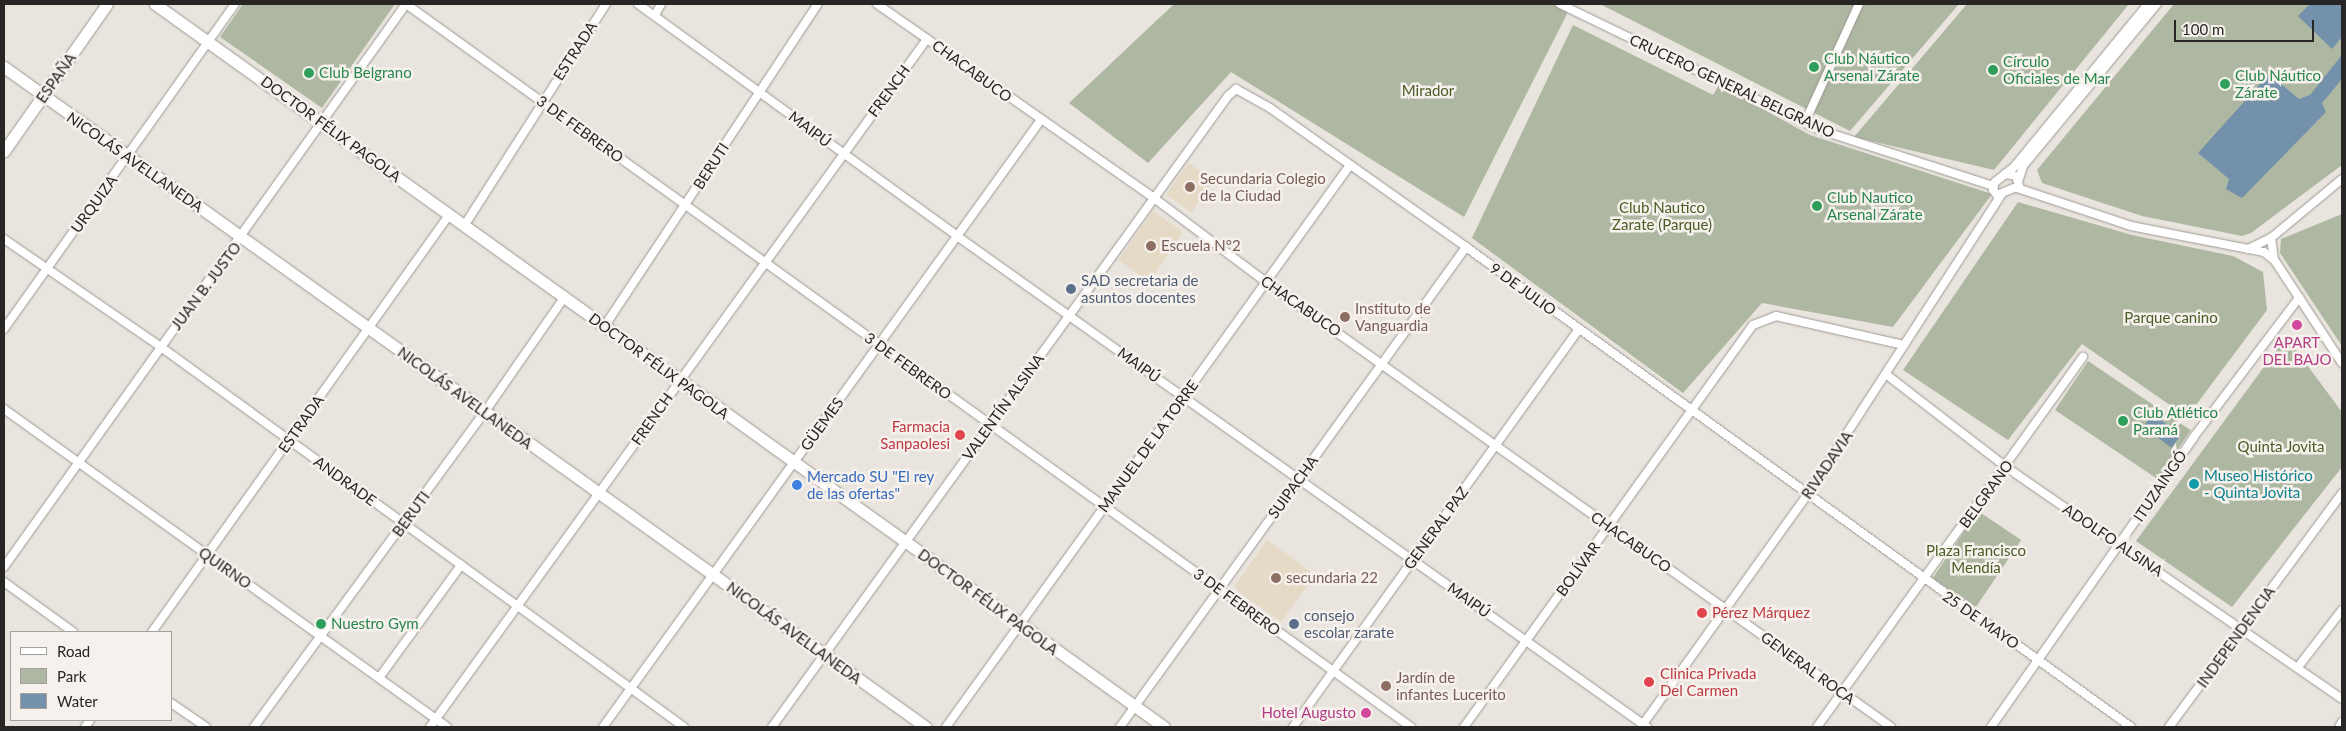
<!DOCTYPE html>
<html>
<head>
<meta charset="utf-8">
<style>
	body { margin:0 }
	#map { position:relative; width:2346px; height:731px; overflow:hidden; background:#e9e4de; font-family:Lato,sans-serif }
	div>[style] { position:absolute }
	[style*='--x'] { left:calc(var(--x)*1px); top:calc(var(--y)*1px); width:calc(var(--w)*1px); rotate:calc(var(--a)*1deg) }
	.education>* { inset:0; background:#e4dac5; transform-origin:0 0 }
	.green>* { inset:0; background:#aeb7a1; transform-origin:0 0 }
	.water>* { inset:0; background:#7391ab; transform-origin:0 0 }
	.roads { filter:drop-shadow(0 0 1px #9e9994) drop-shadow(0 0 1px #9e9994) }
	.street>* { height:8px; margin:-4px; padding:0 4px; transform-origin:4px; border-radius:4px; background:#fff }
	.secondary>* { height:11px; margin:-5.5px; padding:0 5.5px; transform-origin:5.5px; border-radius:5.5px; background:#fff }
	.dots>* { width:14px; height:14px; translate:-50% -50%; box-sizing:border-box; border:2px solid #f6f1ec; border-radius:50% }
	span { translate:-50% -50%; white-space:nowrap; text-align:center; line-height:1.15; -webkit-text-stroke:5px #f6f1ec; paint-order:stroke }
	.street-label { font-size:15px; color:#282624 }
	.leisure-label { font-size:15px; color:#27864d }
	.left { translate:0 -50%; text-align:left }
	.park-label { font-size:15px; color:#4a5d26 }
	.education-label { font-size:15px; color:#785e54 }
	.service-label { font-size:15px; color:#4e5e75 }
	.hotel-label { font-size:15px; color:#b23c85 }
	.right { translate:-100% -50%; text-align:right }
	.health-label { font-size:15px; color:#be3a42 }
	.culture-label { font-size:15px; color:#0d838f }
	.shop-label { font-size:15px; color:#366cbe }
	.frame { position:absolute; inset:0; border:5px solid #282624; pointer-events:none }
	.legend { position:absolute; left:10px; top:631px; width:162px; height:90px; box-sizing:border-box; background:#f6f1ec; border:1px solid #a4a09c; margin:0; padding:6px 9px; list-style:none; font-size:15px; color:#282624 }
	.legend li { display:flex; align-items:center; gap:10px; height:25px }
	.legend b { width:25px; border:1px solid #a4a09c }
	.scale { position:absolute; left:2174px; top:20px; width:140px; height:22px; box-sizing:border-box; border:2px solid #282624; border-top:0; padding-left:6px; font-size:15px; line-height:18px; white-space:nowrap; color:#282624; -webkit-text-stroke:4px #f6f1ec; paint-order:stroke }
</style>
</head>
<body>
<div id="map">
	<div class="education">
		<i style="left:1189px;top:163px;width:31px;height:39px;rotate:36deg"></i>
		<i style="left:1153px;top:211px;width:37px;height:60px;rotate:35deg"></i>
		<i style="clip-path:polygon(1267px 540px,1315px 575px,1281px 622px,1237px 590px,1235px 585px)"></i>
	</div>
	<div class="green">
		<i style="clip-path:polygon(243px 4px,395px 4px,322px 108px,220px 37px)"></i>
		<i style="clip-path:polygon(1174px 4px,1559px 4px,1570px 8px,1464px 217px,1231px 72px,1148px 163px,1069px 103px)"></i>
		<i style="clip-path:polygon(1600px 4px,1959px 4px,1850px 131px)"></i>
		<i style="clip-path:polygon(1967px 4px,2129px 4px,1994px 170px,1854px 137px)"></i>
		<i style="clip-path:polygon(2174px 4px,2342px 4px,2342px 165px,2251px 233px,2242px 236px,2142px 216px,2042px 183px,2037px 170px)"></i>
		<i style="clip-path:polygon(1573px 25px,1713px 95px,1719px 85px,1810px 135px,1992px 194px,1893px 327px,1762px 303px,1683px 393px,1472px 238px)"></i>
		<i style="clip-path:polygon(2018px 202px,2132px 235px,2233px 256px,2263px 272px,2267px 310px,2187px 417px,2082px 344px,2008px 440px,1903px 370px)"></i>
		<i style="clip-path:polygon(2342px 214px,2342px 346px,2280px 253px,2281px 239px)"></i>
		<i style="clip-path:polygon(2286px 337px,2342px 412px,2342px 467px,2232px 607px,2136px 541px)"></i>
		<i style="left:2088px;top:361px;width:124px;height:59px;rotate:34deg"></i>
		<i style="left:1978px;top:511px;width:52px;height:81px;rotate:34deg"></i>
	</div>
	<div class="water">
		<i style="clip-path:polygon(2310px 4px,2342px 4px,2342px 37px,2332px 49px,2298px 16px)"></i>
		<i style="clip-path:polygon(2342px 55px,2342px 79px,2322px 103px,2326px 112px,2242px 198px,2226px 189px,2229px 179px,2198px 153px,2269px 74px,2299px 99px,2310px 95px)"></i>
		<i style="left:2153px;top:414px;width:35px;height:16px;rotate:37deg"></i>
	</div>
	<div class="roads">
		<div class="street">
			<i style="--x:406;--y:4;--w:1238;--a:35.73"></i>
			<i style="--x:638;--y:4;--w:394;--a:36"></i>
			<i style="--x:957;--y:236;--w:847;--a:35.44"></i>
			<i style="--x:877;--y:4;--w:338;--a:35"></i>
			<i style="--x:1154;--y:198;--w:140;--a:36.9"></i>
			<i style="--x:1266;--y:282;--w:767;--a:35.45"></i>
			<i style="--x:1560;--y:4;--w:289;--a:25.9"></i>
			<i style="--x:1820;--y:130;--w:182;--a:17.9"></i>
			<i style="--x:655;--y:15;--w:13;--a:-61"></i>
			<i style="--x:1805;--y:122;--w:130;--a:-65.4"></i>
			<i style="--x:2005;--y:174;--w:11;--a:10"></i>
			<i style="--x:2016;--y:176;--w:10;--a:73"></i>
			<i style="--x:2019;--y:186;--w:24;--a:158"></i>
			<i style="--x:1997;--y:195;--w:6;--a:-129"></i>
			<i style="--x:1993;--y:190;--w:8;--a:-76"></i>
			<i style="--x:1995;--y:182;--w:24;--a:-38"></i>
			<i style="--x:2014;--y:167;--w:211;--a:-50.6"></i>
			<i style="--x:2019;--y:179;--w:14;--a:-73"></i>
			<i style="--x:2023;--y:166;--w:210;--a:-50.4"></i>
			<i style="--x:2017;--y:188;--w:120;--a:18.4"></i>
			<i style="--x:2131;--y:226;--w:136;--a:11.1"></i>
			<i style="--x:2264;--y:252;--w:14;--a:39"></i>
			<i style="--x:2275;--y:261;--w:122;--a:56.7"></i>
			<i style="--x:464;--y:226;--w:264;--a:-57.4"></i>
			<i style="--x:2271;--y:238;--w:21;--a:82"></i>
			<i style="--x:4;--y:239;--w:191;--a:34.5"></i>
			<i style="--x:161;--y:347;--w:646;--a:36"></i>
			<i style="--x:2248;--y:249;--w:25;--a:-26"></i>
			<i style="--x:2271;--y:238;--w:92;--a:-39.7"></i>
			<i style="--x:604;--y:327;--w:387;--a:-56.5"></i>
			<i style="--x:4;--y:329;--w:399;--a:-54.6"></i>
			<i style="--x:1887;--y:375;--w:150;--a:37.7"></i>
			<i style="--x:2006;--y:467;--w:408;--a:34.6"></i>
			<i style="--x:4;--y:409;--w:545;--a:35.67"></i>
			<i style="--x:4;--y:567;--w:692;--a:-54.47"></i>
			<i style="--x:4;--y:582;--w:85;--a:35.9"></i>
			<i style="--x:152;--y:632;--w:512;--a:-54.54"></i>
			<i style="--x:2298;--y:667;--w:72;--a:-52.3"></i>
			<i style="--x:379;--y:678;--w:140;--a:-54"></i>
			<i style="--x:171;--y:703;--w:42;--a:34.4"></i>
			<i style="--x:85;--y:727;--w:9;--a:-54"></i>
			<i style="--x:254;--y:727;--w:389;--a:-53.8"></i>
			<i style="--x:484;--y:413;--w:140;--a:-55.2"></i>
			<i style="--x:430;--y:727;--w:849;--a:-54.16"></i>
			<i style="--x:603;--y:727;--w:747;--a:-54.2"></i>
			<i style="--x:772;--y:727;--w:779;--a:-54.15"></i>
			<i style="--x:1228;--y:96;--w:11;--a:-41"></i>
			<i style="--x:1236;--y:89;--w:39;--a:29"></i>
			<i style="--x:1270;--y:108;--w:240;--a:35.3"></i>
			<i style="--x:1466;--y:247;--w:820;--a:35.82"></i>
			<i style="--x:946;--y:727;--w:692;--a:-54.29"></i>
			<i style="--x:1120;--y:727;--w:592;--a:-54.21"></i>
			<i style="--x:1293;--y:727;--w:490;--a:-54.3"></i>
			<i style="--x:1464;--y:727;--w:495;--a:-54.3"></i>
			<i style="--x:1753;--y:325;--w:25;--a:-21"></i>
			<i style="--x:1776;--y:316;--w:131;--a:12.8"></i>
			<i style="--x:1641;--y:727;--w:285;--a:-54.4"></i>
			<i style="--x:1807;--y:495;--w:357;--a:-57.1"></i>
			<i style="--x:1817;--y:727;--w:456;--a:-54.3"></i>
			<i style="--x:1991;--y:727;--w:353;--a:-55"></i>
			<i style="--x:2193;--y:438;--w:176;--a:-52.9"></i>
			<i style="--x:2169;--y:727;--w:291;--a:-53.5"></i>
			<i style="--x:2339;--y:727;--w:6;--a:-59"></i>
		</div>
		<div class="secondary">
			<i style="--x:155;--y:4;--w:1241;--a:35.62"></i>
			<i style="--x:4;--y:67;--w:1134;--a:35.6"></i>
			<i style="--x:4;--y:151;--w:179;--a:-55"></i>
		</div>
	</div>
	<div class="dots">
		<i style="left:1814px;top:67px;background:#2e9e5b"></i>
		<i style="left:1993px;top:70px;background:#2e9e5b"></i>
		<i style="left:309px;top:73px;background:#2e9e5b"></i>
		<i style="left:2225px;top:84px;background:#2e9e5b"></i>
		<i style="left:1190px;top:187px;background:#8d6e63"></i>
		<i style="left:1817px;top:206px;background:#2e9e5b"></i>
		<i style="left:1151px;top:246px;background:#8d6e63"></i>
		<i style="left:1071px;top:289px;background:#5c6f8a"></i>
		<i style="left:1345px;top:317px;background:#8d6e63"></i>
		<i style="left:2297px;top:325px;background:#d1479c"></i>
		<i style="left:2123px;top:421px;background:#2e9e5b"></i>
		<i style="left:960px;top:435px;background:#e0444e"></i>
		<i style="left:2194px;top:484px;background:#0f9aa8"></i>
		<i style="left:797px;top:485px;background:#3f7fe0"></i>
		<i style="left:1276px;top:578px;background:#8d6e63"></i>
		<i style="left:1702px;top:613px;background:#e0444e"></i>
		<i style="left:321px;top:624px;background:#2e9e5b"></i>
		<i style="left:1294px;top:624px;background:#5c6f8a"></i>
		<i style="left:1649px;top:682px;background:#e0444e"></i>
		<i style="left:1386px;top:686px;background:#8d6e63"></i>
		<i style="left:1366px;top:713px;background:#d1479c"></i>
	</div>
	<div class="street-label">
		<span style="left:575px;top:51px;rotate:-57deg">ESTRADA</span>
		<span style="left:972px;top:71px;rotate:36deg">CHACABUCO</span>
		<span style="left:56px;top:78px;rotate:-55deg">ESPAÑA</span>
		<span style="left:1732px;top:86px;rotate:25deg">CRUCERO GENERAL BELGRANO</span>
		<span style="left:889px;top:91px;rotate:-54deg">FRENCH</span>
		<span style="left:331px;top:129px;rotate:36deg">DOCTOR FÉLIX PAGOLA</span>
		<span style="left:580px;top:129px;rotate:36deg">3 DE FEBRERO</span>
		<span style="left:810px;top:129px;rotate:37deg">MAIPÚ</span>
		<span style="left:135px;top:162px;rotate:35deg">NICOLÁS AVELLANEDA</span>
		<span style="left:711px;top:166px;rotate:-57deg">BERUTI</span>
		<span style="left:94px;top:204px;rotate:-54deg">URQUIZA</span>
		<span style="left:206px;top:286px;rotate:-53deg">JUAN B. JUSTO</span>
		<span style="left:1523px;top:289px;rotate:36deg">9 DE JULIO</span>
		<span style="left:1301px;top:306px;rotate:35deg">CHACABUCO</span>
		<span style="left:1139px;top:365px;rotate:36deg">MAIPÚ</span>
		<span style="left:659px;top:366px;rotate:36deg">DOCTOR FÉLIX PAGOLA</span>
		<span style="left:908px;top:366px;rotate:36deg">3 DE FEBRERO</span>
		<span style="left:465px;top:398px;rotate:36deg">NICOLÁS AVELLANEDA</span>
		<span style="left:1003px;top:407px;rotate:-54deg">VALENTÍN ALSINA</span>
		<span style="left:652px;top:419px;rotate:-55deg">FRENCH</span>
		<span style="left:301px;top:424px;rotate:-55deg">ESTRADA</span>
		<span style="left:822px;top:424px;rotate:-54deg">GÜEMES</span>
		<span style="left:1148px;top:446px;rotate:-54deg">MANUEL DE LA TORRE</span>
		<span style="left:1827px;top:465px;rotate:-56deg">RIVADAVIA</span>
		<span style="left:345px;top:481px;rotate:36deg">ANDRADE</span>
		<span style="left:2160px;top:486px;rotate:-56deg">ITUZAINGÓ</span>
		<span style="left:1293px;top:487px;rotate:-54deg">SUIPACHA</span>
		<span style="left:1986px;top:494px;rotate:-54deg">BELGRANO</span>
		<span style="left:411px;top:514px;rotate:-54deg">BERUTI</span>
		<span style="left:1436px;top:528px;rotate:-54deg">GENERAL PAZ</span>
		<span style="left:2113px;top:540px;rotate:34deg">ADOLFO ALSINA</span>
		<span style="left:1631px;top:542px;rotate:35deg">CHACABUCO</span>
		<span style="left:225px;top:568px;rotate:35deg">QUIRNO</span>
		<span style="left:1578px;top:569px;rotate:-54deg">BOLÍVAR</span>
		<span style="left:1469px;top:600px;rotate:36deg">MAIPÚ</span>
		<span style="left:988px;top:602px;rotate:36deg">DOCTOR FÉLIX PAGOLA</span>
		<span style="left:1237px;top:602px;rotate:36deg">3 DE FEBRERO</span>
		<span style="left:1981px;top:620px;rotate:35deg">25 DE MAYO</span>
		<span style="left:794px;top:633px;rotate:36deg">NICOLÁS AVELLANEDA</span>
		<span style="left:2236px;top:637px;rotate:-54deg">INDEPENDENCIA</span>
		<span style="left:1808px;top:668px;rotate:36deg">GENERAL ROCA</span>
	</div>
	<div class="leisure-label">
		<span class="left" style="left:1824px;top:67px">Club Náutico<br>Arsenal Zárate</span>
		<span class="left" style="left:2003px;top:70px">Círculo<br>Oficiales de Mar</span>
		<span class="left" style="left:319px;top:73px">Club Belgrano</span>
		<span class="left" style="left:2235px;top:84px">Club Náutico<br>Zárate</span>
		<span class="left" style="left:1827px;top:206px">Club Nautico<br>Arsenal Zárate</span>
		<span class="left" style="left:2133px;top:421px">Club Atlético<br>Paraná</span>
		<span class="left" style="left:331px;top:624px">Nuestro Gym</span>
	</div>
	<div class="park-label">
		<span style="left:1428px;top:91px">Mirador</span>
		<span style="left:1662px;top:216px">Club Nautico<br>Zarate (Parque)</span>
		<span style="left:2171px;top:318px">Parque canino</span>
		<span style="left:2281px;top:447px">Quinta Jovita</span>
		<span style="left:1976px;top:559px">Plaza Francisco<br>Mendía</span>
	</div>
	<div class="education-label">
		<span class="left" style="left:1200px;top:187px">Secundaria Colegio<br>de la Ciudad</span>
		<span class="left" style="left:1161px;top:246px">Escuela N°2</span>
		<span class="left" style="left:1355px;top:317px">Instituto de<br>Vanguardia</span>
		<span class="left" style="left:1286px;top:578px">secundaria 22</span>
		<span class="left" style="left:1396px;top:686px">Jardín de<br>infantes Lucerito</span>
	</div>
	<div class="service-label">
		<span class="left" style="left:1081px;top:289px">SAD secretaria de<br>asuntos docentes</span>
		<span class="left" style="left:1304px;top:624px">consejo<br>escolar zarate</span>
	</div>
	<div class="hotel-label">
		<span style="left:2297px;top:351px">APART<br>DEL BAJO</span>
		<span class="right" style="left:1356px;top:713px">Hotel Augusto</span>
	</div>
	<div class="health-label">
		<span class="right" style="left:950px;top:435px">Farmacia<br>Sanpaolesi</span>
		<span class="left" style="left:1712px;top:613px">Pérez Márquez</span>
		<span class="left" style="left:1660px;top:682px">Clinica Privada<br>Del Carmen</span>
	</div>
	<div class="culture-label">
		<span class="left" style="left:2204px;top:484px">Museo Histórico<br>- Quinta Jovita</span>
	</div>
	<div class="shop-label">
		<span class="left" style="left:807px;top:485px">Mercado SU "El rey<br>de las ofertas"</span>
	</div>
	<div class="frame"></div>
	<ul class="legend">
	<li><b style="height:6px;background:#fff"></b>Road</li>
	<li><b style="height:14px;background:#aeb7a1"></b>Park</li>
	<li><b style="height:14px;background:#7391ab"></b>Water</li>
	</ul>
	<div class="scale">100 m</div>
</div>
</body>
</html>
